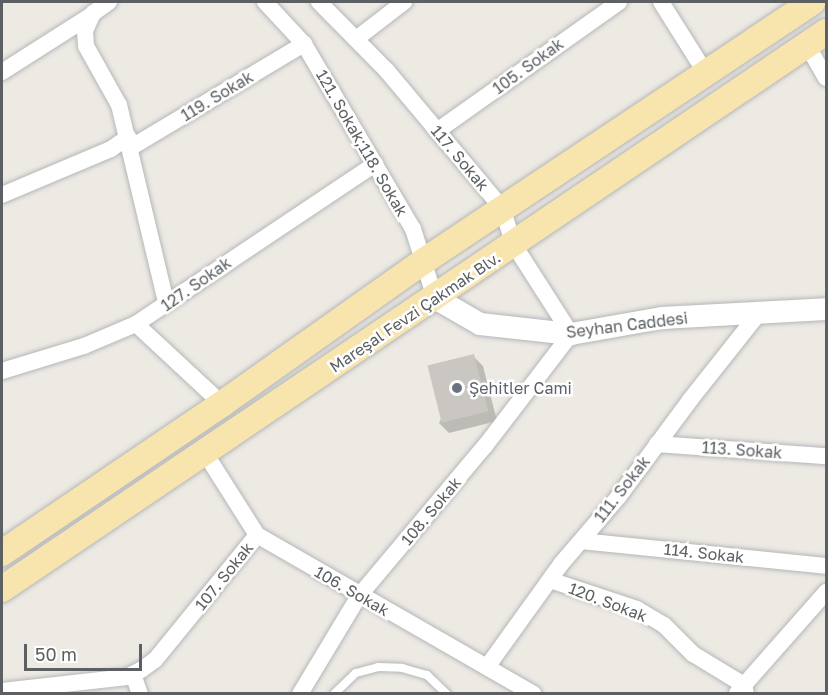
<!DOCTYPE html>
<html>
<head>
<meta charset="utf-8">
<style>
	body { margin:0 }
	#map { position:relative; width:828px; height:695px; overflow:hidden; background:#edeae3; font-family:"Golos Text",sans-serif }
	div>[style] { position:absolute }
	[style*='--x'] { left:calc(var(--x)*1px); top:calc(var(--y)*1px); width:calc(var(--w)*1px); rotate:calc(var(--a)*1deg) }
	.shadow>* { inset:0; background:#0003 }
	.building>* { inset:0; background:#cac7c2; transform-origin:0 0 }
	.roads { filter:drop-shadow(0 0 2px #b4b6ba) drop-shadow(0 0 2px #b4b6ba) }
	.service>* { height:8px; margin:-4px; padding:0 4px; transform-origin:4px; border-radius:4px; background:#fff }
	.minor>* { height:16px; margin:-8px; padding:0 8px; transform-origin:8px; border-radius:8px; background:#fff }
	.secondary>* { height:22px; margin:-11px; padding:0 11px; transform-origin:11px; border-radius:11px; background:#fff }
	.primary>* { height:26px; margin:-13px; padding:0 13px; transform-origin:13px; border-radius:13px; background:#f8e4ad }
	.dots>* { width:16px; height:16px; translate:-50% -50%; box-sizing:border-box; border:3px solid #fff; border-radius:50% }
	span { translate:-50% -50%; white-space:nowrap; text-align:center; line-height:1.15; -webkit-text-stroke:5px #fff; paint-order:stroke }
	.street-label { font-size:16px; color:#5c6063 }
	.worship-label { font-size:16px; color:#5b616d }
	.left { translate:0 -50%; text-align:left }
	.frame { position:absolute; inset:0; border:3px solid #5c6063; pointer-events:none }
	.scale { position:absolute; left:24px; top:644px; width:118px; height:27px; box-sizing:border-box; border:3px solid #5c6063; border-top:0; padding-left:8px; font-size:18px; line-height:21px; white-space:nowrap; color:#5c6063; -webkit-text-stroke:4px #fff; paint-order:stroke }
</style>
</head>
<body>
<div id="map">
	<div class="shadow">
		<i style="clip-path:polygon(473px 356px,483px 366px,497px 421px,449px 433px,439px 423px)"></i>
	</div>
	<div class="building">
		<i style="left:474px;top:354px;width:59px;height:48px;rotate:76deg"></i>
	</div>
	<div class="roads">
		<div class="service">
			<i style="--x:334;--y:694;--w:30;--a:-44"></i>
			<i style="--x:356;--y:673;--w:23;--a:-15"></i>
			<i style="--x:378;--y:667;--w:24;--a:2"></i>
			<i style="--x:402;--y:668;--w:26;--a:16"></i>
			<i style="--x:427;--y:675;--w:28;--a:44"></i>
		</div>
		<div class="minor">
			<i style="--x:109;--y:2;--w:19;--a:145"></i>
			<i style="--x:93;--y:13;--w:20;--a:114"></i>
			<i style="--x:85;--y:31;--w:15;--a:86"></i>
			<i style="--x:86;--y:46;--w:68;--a:60.8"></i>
			<i style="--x:119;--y:105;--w:203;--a:76.6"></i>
			<i style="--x:265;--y:2;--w:57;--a:47.1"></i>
			<i style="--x:304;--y:44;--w:215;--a:59.5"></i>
			<i style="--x:413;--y:229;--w:72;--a:72.3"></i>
			<i style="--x:661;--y:2;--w:83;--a:57.8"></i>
			<i style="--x:356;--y:39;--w:61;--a:-37.6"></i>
			<i style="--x:807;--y:45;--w:38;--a:60"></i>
			<i style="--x:2;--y:72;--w:108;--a:-32.5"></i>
			<i style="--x:437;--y:131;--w:223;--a:-35.3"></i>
			<i style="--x:130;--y:148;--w:203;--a:-30.9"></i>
			<i style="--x:2;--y:195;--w:118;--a:-22.9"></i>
			<i style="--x:111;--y:149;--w:21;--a:-35"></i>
			<i style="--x:136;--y:324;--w:117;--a:42.9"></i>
			<i style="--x:2;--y:371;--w:86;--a:-17"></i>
			<i style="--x:84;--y:346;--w:56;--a:-22.9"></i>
			<i style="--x:136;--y:324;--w:288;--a:-33.8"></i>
			<i style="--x:657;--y:444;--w:169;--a:4.1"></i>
			<i style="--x:205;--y:453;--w:97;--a:57.6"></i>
			<i style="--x:257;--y:535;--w:319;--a:29.9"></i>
			<i style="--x:581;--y:541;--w:246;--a:5.8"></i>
			<i style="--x:550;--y:580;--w:92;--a:18.4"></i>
			<i style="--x:637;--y:609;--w:31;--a:31"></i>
			<i style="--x:664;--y:625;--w:41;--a:45"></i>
			<i style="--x:693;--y:654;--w:60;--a:31.3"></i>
			<i style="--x:744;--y:685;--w:9;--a:77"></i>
			<i style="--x:487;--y:667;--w:127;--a:-54.3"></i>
			<i style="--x:561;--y:564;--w:89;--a:-49.5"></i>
			<i style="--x:619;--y:496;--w:119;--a:-53.5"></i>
			<i style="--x:690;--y:400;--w:111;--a:-51.6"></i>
			<i style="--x:133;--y:674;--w:21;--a:71"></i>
			<i style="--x:2;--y:691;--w:126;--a:-6.4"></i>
			<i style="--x:127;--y:677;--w:16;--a:-27"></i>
			<i style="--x:141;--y:670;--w:17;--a:-36"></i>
			<i style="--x:155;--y:660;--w:161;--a:-50.8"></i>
			<i style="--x:737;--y:693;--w:135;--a:-48.6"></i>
			<i style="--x:300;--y:694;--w:114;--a:-59"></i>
			<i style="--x:359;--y:596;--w:196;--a:-50"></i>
			<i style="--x:485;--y:446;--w:141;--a:-52.5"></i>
			<i style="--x:571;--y:334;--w:106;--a:-122.6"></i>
			<i style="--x:514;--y:245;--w:39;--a:-108"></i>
			<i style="--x:502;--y:208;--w:179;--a:-130"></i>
			<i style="--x:387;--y:71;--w:97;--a:-134.6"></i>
		</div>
		<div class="secondary">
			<i style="--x:435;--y:298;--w:52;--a:30"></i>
			<i style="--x:480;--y:324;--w:92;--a:6.3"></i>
			<i style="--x:571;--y:334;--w:92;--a:-10"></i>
			<i style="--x:662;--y:318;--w:164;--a:-3.1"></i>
		</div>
		<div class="primary">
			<i style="--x:2;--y:553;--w:266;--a:-34.1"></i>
			<i style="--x:222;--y:404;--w:247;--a:-35.3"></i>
			<i style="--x:424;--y:261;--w:467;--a:-33.7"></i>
			<i style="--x:2;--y:589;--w:995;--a:-34.06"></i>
		</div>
	</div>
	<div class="dots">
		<i style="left:457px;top:388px;background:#6b7280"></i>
	</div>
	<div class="street-label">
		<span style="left:528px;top:66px;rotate:-36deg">105. Sokak</span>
		<span style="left:217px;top:96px;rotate:-31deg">119. Sokak</span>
		<span style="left:362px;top:143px;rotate:60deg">121. Sokak;118. Sokak</span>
		<span style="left:460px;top:158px;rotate:50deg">117. Sokak</span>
		<span style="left:196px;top:284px;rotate:-35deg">127. Sokak</span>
		<span style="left:415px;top:312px;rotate:-34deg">Mareşal Fevzi Çakmak Blv.</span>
		<span style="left:627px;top:325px;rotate:-7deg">Seyhan Caddesi</span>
		<span style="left:742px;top:450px;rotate:4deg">113. Sokak</span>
		<span style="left:622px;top:489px;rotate:-52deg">111. Sokak</span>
		<span style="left:431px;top:511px;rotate:-50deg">108. Sokak</span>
		<span style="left:704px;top:553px;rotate:6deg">114. Sokak</span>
		<span style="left:224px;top:576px;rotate:-51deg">107. Sokak</span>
		<span style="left:352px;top:591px;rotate:30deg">106. Sokak</span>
		<span style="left:608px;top:602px;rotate:21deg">120. Sokak</span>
	</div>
	<div class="worship-label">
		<span class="left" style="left:469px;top:388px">Şehitler Cami</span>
	</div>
	<div class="frame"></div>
	<div class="scale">50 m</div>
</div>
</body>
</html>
